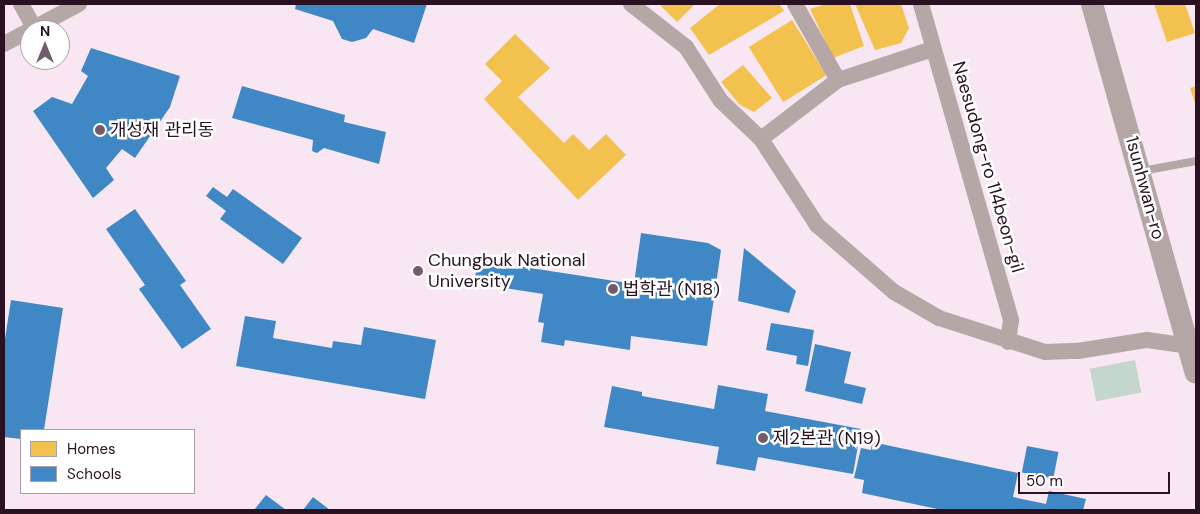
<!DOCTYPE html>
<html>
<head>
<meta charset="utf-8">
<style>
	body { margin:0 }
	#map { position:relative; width:1200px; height:514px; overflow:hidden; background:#f8e7f2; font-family:"DM Sans","Noto Sans KR",sans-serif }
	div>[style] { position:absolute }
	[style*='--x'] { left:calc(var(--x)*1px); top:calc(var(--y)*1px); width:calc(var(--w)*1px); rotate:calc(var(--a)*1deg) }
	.green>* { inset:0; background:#c5d6cd; transform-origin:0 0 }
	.homes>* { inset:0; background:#f2c14e; transform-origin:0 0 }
	.schools>* { inset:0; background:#3f88c5; transform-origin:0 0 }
	.service>* { height:8px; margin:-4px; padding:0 4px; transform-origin:4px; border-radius:4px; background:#b4a7a6 }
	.minor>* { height:16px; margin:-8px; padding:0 8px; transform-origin:8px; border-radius:8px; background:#b4a7a6 }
	.secondary>* { height:22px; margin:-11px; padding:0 11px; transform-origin:11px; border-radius:11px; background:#b5a6a6 }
	.dots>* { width:14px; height:14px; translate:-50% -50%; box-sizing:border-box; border:2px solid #fff; border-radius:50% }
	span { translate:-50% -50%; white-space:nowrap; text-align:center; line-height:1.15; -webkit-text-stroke:5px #fff; paint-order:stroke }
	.poi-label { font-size:18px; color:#291122 }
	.left { translate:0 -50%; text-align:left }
	.street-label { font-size:18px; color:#291122 }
	.frame { position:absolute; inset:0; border:5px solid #291122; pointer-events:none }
	.legend { position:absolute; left:20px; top:429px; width:175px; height:65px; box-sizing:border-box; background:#fff; border:1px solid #a9a0a7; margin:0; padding:6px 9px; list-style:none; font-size:15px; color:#291122 }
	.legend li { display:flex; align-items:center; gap:10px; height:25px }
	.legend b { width:25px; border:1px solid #a9a0a7 }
	.north { position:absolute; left:20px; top:20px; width:50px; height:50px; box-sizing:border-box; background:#fff; border:1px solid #a9a0a7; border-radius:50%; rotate:0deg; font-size:14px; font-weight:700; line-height:20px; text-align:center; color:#291122 }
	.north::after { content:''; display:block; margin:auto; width:18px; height:22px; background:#715c6b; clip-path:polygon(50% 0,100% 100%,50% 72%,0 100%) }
	.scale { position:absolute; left:1018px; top:472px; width:152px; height:22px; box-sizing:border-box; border:2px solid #291122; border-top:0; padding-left:6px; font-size:15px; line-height:18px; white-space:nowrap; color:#291122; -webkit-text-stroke:4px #fff; paint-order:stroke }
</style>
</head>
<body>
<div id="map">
	<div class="green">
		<i style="left:1135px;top:360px;width:33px;height:46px;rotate:79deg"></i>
	</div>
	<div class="homes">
		<i style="clip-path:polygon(659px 4px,695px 4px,677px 22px)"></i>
		<i style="clip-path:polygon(720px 4px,779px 4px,784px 11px,709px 55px,690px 28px)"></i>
		<i style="clip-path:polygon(826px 4px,850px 4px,864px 46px,833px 58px,810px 9px)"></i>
		<i style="clip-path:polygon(855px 4px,901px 4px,909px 28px,901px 43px,875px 50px)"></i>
		<i style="clip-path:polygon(1154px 4px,1185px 4px,1195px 33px,1167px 42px)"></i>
		<i style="left:792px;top:20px;width:65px;height:51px;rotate:58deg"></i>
		<i style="clip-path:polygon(515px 34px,550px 68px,518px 97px,564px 143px,573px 134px,589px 150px,606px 134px,626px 155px,578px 200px,484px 99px,502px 81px,485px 64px)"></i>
		<i style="clip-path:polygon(743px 65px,772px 98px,754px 112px,740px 105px,721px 82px)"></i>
		<i style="clip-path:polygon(1196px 86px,1196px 106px,1190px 88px)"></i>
	</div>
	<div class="schools">
		<i style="clip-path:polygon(296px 4px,427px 4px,414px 43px,373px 29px,366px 38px,352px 42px,342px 39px,333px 21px,295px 9px)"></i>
		<i style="clip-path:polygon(91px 48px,180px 76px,170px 107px,135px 158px,122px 149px,106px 168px,114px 180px,93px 198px,33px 111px,52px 97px,72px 104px,88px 76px,81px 71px)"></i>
		<i style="clip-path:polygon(242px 86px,345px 115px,344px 122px,386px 132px,379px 164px,324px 148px,317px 153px,312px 151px,313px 140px,232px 118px)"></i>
		<i style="clip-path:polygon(213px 187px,227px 197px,233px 189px,302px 238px,283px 264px,220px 219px,226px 211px,206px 196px)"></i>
		<i style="clip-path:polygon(135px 209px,186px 281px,180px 285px,211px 329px,182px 349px,139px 289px,145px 285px,106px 229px)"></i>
		<i style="clip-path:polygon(641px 233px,708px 243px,721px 250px,707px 346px,631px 336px,630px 350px,565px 340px,564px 346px,541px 342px,544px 323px,538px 322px,543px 294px,474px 283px,478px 260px,634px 284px)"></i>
		<i style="clip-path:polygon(744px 248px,796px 291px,789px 313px,738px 301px)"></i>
		<i style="clip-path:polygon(11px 300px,63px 308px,44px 430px,21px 430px,21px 439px,4px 437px,4px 345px)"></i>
		<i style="clip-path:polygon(245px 316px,276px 321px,273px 338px,332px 348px,333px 341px,361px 345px,364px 327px,436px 340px,425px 399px,236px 366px)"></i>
		<i style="clip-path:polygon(771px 323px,814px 330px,808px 366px,796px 364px,797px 356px,766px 350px)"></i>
		<i style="clip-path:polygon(815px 344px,851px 352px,844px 383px,866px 388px,862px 404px,805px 391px)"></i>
		<i style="clip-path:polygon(718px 385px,768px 394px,765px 411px,861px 429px,853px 474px,758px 457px,755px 471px,716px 464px,719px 447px,604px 427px,612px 386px,642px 392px,642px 396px,714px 409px)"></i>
		<i style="clip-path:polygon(872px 442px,1018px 473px,1013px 497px,1046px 504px,1049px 491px,1086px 499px,1083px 510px,942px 510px,862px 493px,864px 480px,854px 478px,861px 448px,871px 450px)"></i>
		<i style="left:1027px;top:446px;width:32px;height:27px;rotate:11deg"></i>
		<i style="clip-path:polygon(266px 495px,286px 510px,254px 510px)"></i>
		<i style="clip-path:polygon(313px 497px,330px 510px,303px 510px)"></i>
	</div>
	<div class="service">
		<i style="--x:1142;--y:171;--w:55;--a:-10.5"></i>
	</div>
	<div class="minor">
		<i style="--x:21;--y:4;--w:26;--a:61"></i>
		<i style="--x:631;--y:4;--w:70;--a:38"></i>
		<i style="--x:686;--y:47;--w:64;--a:57.1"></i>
		<i style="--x:721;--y:101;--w:55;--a:43.5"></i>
		<i style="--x:761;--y:139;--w:103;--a:56.9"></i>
		<i style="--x:817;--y:225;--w:102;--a:41"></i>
		<i style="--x:894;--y:292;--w:52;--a:30"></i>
		<i style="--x:939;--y:318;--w:111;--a:17.8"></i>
		<i style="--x:1045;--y:352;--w:33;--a:-2"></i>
		<i style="--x:1078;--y:351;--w:70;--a:-9.1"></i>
		<i style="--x:1147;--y:340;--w:49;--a:8.1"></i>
		<i style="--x:795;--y:4;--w:87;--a:60.5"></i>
		<i style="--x:921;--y:4;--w:329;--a:74.1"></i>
		<i style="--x:1011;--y:320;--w:22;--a:98"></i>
		<i style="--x:4;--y:44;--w:85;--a:-28.1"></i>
		<i style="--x:761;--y:139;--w:97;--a:-37.5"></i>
		<i style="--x:838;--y:80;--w:100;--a:-18.1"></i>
	</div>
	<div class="secondary">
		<i style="--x:1092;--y:4;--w:383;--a:74.3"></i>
	</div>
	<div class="dots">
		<i style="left:100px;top:130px;background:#715c6b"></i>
		<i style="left:418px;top:271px;background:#715c6b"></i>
		<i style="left:613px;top:289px;background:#715c6b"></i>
		<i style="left:763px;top:438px;background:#715c6b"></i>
	</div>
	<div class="poi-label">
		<span class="left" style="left:110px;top:130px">개성재 관리동</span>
		<span class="left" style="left:428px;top:271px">Chungbuk National<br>University</span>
		<span class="left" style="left:623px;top:289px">법학관 (N18)</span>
		<span class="left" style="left:773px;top:438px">제2본관 (N19)</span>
	</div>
	<div class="street-label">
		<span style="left:988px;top:167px;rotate:74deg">Naesudong-ro 114beon-gil</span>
		<span style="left:1145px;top:188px;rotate:75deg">1sunhwan-ro</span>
	</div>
	<div class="frame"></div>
	<ul class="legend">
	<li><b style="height:14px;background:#f2c14e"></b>Homes</li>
	<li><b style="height:14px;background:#3f88c5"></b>Schools</li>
	</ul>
	<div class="north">N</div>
	<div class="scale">50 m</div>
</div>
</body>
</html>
